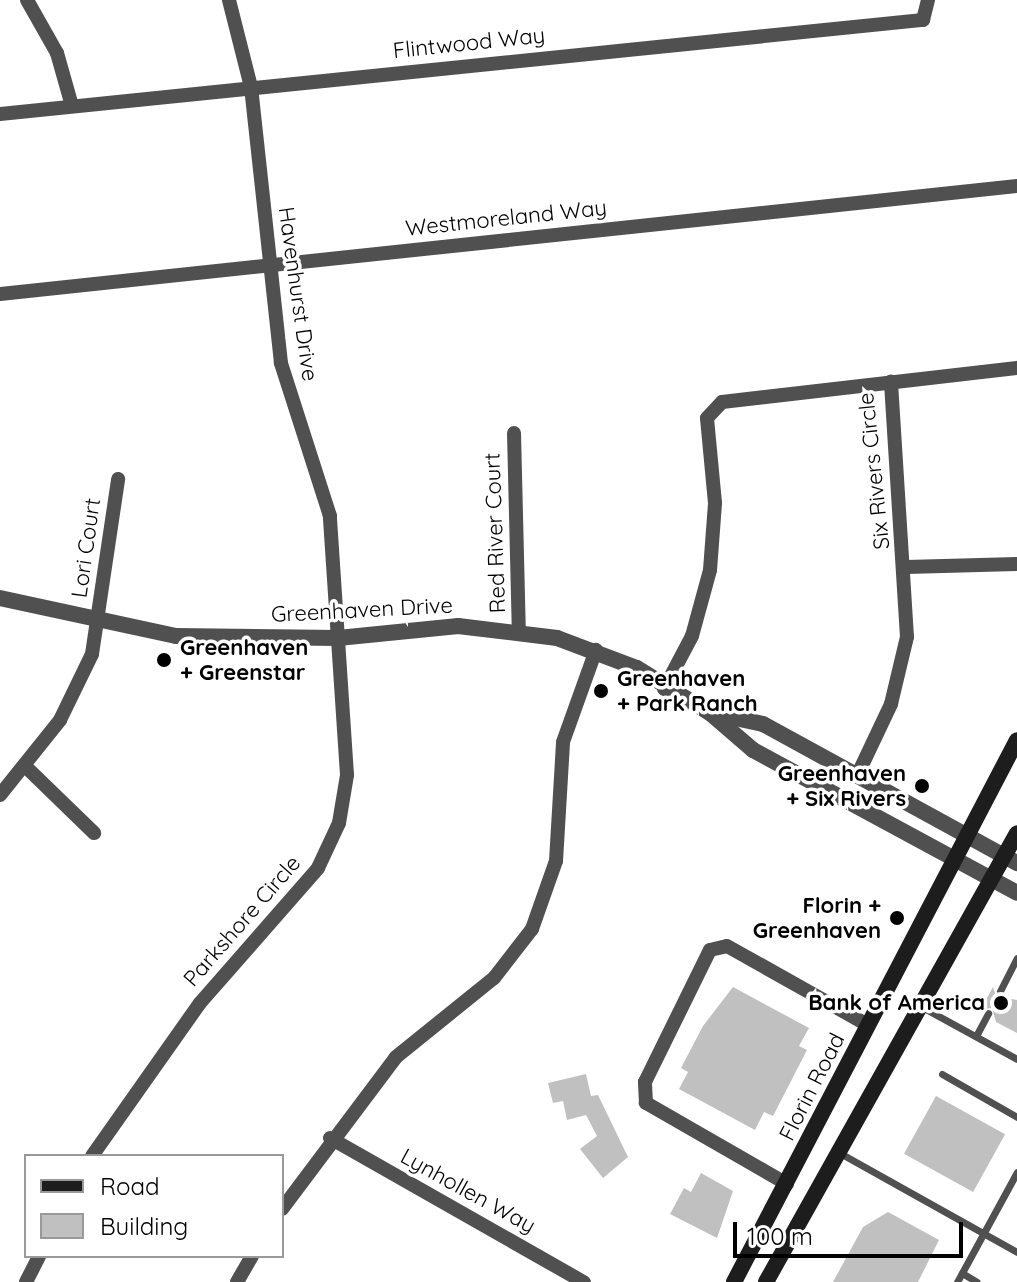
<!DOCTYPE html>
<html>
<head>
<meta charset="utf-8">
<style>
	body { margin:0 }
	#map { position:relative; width:1017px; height:1282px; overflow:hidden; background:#fff; font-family:Quicksand,sans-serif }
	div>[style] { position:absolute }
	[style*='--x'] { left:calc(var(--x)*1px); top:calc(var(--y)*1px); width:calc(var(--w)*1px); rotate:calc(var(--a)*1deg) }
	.building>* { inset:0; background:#c0c0c0; transform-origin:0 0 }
	.service>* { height:7px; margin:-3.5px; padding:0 3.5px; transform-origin:3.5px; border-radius:3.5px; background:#505050 }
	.minor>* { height:14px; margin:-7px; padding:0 7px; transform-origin:7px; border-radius:7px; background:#505050 }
	.tertiary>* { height:16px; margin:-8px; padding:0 8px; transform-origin:8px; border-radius:8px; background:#505050 }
	.secondary>* { height:16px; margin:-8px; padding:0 8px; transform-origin:8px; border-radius:8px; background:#1d1d1d }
	.dots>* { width:22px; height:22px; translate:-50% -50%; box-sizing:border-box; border:4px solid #fff; border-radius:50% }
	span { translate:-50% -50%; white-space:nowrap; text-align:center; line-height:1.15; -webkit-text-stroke:7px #fff; paint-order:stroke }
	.street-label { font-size:22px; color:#000 }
	.poi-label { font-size:22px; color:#000; font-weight:700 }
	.left { translate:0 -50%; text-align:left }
	.right { translate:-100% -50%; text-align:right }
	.legend { position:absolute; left:24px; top:1154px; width:260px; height:104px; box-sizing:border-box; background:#fff; border:2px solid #999; margin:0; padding:10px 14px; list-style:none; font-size:24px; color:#000 }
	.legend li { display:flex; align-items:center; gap:16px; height:40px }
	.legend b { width:40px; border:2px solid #999 }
	.scale { position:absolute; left:733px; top:1222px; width:230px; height:36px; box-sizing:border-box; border:4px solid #000; border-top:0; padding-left:10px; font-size:24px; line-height:28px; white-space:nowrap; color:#000; -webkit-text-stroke:6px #fff; paint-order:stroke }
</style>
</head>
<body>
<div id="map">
	<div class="building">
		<i style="clip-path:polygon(733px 987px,809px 1028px,799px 1046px,807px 1050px,773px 1116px,764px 1112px,755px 1130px,679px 1089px,688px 1072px,681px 1068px,703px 1026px)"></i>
		<i style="clip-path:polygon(993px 987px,996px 996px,1017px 1000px,1017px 1033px,996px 1022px,992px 1008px,981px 1009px)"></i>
		<i style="clip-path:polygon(586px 1074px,591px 1096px,598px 1095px,628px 1157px,603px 1178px,580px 1149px,597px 1136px,586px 1115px,567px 1120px,563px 1101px,553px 1103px,548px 1083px)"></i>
		<i style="left:936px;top:1096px;width:79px;height:66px;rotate:29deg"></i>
		<i style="clip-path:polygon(701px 1173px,733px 1191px,717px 1238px,670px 1214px,684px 1188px,691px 1192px)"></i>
		<i style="clip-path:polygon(888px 1212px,939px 1240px,918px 1282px,833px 1282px,863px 1227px)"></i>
	</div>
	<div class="service">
		<i style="--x:1000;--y:991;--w:37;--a:-63"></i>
		<i style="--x:922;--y:1007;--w:108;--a:28.7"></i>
		<i style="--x:976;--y:1036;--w:26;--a:-62"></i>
		<i style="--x:942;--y:1074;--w:86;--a:29.8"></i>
		<i style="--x:838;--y:1152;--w:205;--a:29.2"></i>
		<i style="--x:962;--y:1273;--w:17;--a:31"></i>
		<i style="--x:957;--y:1282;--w:125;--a:-61.4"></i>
	</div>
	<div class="minor">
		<i style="--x:27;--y:0;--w:61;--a:60.5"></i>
		<i style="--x:57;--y:53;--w:55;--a:74.2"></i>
		<i style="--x:0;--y:114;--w:928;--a:-5.82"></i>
		<i style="--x:923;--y:20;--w:21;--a:-76"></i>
		<i style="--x:0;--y:294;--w:1023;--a:-6.06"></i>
		<i style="--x:514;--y:433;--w:198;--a:88.6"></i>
		<i style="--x:906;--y:567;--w:111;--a:-1.5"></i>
		<i style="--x:664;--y:689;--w:60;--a:-62.2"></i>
		<i style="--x:692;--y:636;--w:68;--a:-74.7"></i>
		<i style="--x:710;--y:570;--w:67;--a:-85.7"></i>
		<i style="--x:715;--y:503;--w:85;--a:-95.4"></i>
		<i style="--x:707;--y:418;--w:22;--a:-47"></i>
		<i style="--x:722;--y:402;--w:297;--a:-6.6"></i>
		<i style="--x:26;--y:767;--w:95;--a:44.1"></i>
		<i style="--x:857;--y:776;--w:80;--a:-64.7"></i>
		<i style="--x:891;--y:704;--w:69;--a:-76.6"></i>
		<i style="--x:907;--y:637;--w:256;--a:-93.6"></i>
		<i style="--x:0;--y:795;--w:96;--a:-51.3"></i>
		<i style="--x:60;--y:720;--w:73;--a:-64.1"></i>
		<i style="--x:92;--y:654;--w:177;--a:-81.5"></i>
		<i style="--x:330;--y:1138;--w:292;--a:29.6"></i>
		<i style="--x:92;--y:1156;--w:187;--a:-54.8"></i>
		<i style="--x:200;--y:1003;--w:179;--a:-48.8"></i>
		<i style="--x:318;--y:868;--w:50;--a:-65"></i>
		<i style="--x:339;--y:823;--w:49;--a:-80.5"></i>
		<i style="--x:347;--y:775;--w:260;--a:-93.8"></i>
		<i style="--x:330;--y:516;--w:161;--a:-107.8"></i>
		<i style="--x:281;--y:363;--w:278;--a:-96.2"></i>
		<i style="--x:251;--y:87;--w:90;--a:-104.2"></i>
		<i style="--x:787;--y:1184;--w:163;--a:-150.1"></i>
		<i style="--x:646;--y:1103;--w:21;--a:-93"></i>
		<i style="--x:645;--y:1082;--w:147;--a:-63.8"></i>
		<i style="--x:710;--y:950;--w:17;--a:-13"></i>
		<i style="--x:727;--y:946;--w:162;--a:29.3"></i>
		<i style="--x:282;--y:1209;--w:190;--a:-53.1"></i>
		<i style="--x:396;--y:1057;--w:126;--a:-38.9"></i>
		<i style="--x:494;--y:978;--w:62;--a:-52.2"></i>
		<i style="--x:532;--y:929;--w:72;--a:-70.6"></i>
		<i style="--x:556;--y:861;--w:119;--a:-86.6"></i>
		<i style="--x:563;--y:742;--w:98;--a:-70.3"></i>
		<i style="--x:26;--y:1282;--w:29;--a:-63"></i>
		<i style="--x:237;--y:1282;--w:30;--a:-60"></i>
	</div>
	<div class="tertiary">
		<i style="--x:0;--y:598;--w:180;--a:12.2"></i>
		<i style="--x:176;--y:636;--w:162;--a:0.7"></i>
		<i style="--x:338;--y:638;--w:121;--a:-5.7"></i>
		<i style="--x:458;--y:626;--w:100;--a:6.9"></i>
		<i style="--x:557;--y:638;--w:85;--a:20.6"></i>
		<i style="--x:637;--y:668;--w:86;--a:31.7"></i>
		<i style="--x:710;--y:713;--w:57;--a:40.7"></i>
		<i style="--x:753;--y:750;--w:300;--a:28.4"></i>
		<i style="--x:712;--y:713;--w:52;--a:12.2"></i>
		<i style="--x:763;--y:724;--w:290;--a:28.7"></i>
	</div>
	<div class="secondary">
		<i style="--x:734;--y:1282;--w:611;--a:-62.43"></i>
		<i style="--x:766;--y:1282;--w:514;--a:-60.79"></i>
	</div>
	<div class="dots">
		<i style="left:164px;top:660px;background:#000"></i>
		<i style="left:601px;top:691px;background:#000"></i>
		<i style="left:922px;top:786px;background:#000"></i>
		<i style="left:897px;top:918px;background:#000"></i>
		<i style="left:1001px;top:1003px;background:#000"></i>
	</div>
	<div class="street-label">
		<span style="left:469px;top:43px;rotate:-6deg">Flintwood Way</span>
		<span style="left:506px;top:218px;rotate:-6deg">Westmoreland Way</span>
		<span style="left:298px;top:294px;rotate:82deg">Havenhurst Drive</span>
		<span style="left:874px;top:471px;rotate:-96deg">Six Rivers Circle</span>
		<span style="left:495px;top:533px;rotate:-92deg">Red River Court</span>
		<span style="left:86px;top:548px;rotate:-82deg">Lori Court</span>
		<span style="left:362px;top:610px;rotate:-3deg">Greenhaven Drive</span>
		<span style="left:242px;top:921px;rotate:-49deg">Parkshore Circle</span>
		<span style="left:812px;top:1087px;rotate:-63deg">Florin Road</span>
		<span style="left:468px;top:1191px;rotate:29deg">Lynhollen Way</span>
	</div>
	<div class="poi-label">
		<span class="left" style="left:180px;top:660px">Greenhaven<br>+ Greenstar</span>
		<span class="left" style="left:617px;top:691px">Greenhaven<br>+ Park Ranch</span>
		<span class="right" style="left:906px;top:786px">Greenhaven<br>+ Six Rivers</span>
		<span class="right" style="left:881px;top:918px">Florin +<br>Greenhaven</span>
		<span class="right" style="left:985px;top:1003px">Bank of America</span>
	</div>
	<ul class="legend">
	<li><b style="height:10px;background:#1d1d1d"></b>Road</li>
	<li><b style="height:22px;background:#c0c0c0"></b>Building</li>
	</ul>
	<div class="scale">100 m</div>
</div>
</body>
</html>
